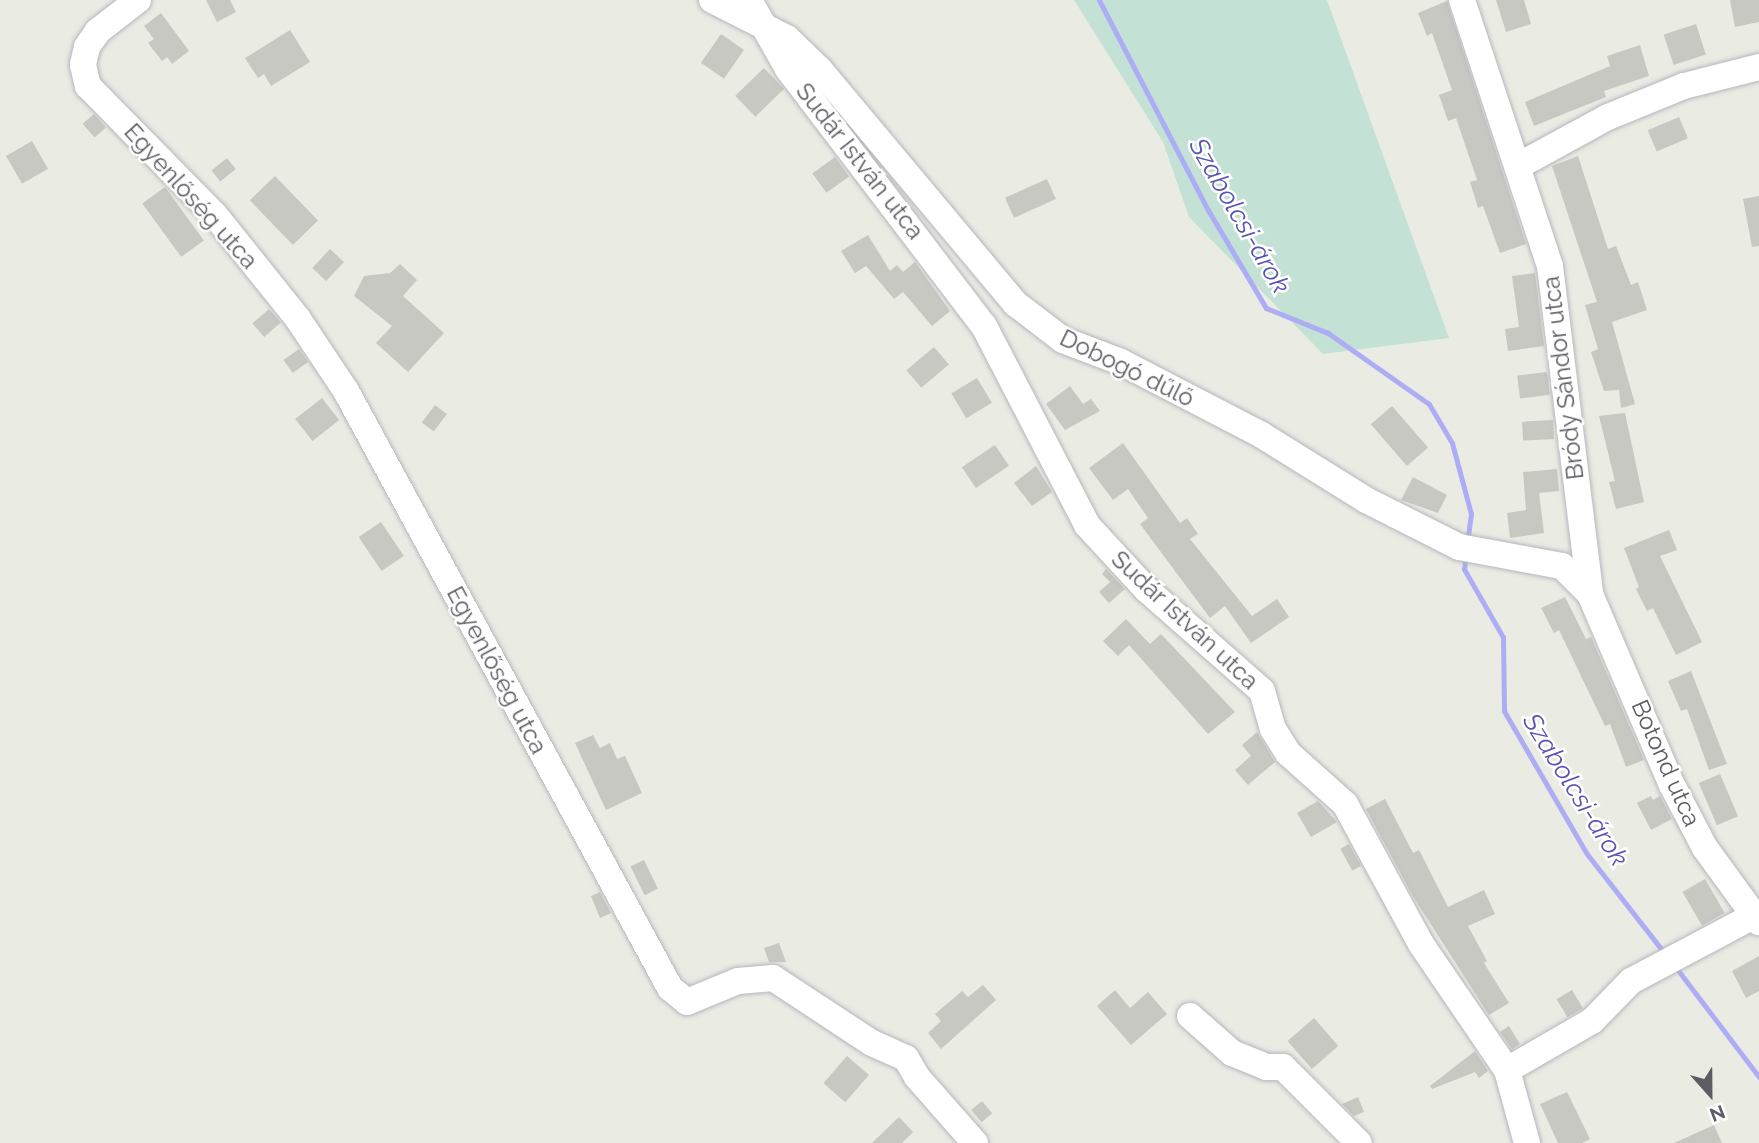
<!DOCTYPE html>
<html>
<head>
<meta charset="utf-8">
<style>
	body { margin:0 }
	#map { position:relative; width:1759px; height:1143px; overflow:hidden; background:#eaece4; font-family:Raleway,sans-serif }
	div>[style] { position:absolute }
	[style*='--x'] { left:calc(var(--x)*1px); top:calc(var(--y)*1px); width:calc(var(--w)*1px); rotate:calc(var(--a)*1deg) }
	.green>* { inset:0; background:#c3e1d4 }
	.stream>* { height:5px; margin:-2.5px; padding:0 2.5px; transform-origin:2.5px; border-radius:2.5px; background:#acadf4 }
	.building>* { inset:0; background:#c6c8c1; transform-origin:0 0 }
	.roads { filter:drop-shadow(0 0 2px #b7b6bc) drop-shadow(0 0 2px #b7b6bc) }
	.minor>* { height:26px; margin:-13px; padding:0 13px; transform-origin:13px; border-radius:13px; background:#fff }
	span { translate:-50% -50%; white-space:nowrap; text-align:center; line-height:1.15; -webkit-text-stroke:5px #fff; paint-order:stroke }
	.street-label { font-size:24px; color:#5d5c63 }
	.water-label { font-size:26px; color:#5953b4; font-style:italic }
	.north { position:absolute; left:1675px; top:1059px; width:70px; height:70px; -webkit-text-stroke:5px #fff; paint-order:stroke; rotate:159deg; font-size:19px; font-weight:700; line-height:28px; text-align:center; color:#5d5c63 }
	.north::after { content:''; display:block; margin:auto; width:24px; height:32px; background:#5d5c63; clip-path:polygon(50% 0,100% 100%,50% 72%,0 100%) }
</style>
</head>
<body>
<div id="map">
	<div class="green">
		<i style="clip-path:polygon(1074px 0,1327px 0,1449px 338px,1323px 354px,1189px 217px,1163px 142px)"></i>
	</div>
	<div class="stream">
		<i style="--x:1099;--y:0;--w:237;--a:62.6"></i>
		<i style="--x:1208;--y:210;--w:114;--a:59.4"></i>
		<i style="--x:1266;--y:308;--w:67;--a:22"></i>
		<i style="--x:1328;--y:333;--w:123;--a:35.1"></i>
		<i style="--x:1429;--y:404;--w:45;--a:59.5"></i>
		<i style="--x:1452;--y:443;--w:73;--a:75"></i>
		<i style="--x:1471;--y:514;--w:28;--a:98"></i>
		<i style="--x:1466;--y:555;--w:14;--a:98"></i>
		<i style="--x:1464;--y:569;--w:78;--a:60.2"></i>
		<i style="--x:1503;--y:637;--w:74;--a:89.2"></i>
		<i style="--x:1504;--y:711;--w:165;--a:59.9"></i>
		<i style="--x:1587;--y:854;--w:128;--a:52"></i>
		<i style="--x:1674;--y:965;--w:141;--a:52.8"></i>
	</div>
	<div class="building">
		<i style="clip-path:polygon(206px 0,230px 0,236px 12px,217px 22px)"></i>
		<i style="clip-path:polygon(1496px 0,1524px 0,1531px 24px,1506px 32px)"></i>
		<i style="clip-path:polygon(1730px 0,1759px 0,1759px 22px,1735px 27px)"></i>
		<i style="clip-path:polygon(1447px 1px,1526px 244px,1500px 253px,1483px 206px,1478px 208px,1470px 182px,1477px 180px,1456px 118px,1448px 121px,1439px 95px,1452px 90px,1432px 33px,1427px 36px,1418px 13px)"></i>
		<i style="clip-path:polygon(161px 13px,189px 51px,172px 64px,167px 57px,162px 61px,148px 43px,154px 39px,144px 26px)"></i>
		<i style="left:1696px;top:24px;width:32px;height:34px;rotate:72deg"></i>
		<i style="clip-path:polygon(290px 30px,310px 62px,271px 86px,264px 74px,258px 78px,245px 58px)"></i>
		<i style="left:721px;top:34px;width:28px;height:35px;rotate:35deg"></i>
		<i style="clip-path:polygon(1640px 45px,1649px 76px,1604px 91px,1606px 97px,1534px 126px,1525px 102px,1610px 66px,1607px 56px)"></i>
		<i style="left:764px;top:68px;width:29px;height:40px;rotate:46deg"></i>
		<i style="left:94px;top:114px;width:18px;height:15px;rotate:49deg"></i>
		<i style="left:1679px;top:117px;width:23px;height:34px;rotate:67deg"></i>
		<i style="left:32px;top:141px;width:32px;height:30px;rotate:60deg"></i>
		<i style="clip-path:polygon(1578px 156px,1608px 249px,1616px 246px,1631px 285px,1638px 282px,1647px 310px,1612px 322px,1635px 404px,1621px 408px,1619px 390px,1604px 391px,1591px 352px,1598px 349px,1585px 305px,1597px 302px,1552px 166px)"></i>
		<i style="left:835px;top:157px;width:24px;height:28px;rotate:54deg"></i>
		<i style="left:227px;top:158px;width:14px;height:20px;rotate:51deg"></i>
		<i style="left:275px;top:176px;width:62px;height:35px;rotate:46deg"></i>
		<i style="left:1047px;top:179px;width:22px;height:46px;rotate:66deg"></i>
		<i style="left:165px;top:187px;width:66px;height:28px;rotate:54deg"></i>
		<i style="clip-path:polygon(1759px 196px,1759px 246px,1752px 247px,1743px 199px)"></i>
		<i style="clip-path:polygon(868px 235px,890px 271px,897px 265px,903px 272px,915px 262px,950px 311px,932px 326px,903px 292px,894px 299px,866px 266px,855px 273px,841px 251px)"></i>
		<i style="left:330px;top:249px;width:19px;height:26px;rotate:43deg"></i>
		<i style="clip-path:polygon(400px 264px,417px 280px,403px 296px,444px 333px,408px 372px,376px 343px,392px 326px,354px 296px,364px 276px,390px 273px)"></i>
		<i style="clip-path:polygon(1535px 273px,1544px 346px,1508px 351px,1505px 329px,1519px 327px,1512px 276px)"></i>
		<i style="left:269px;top:309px;width:18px;height:22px;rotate:49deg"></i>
		<i style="left:934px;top:347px;width:23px;height:36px;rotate:50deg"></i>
		<i style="left:299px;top:349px;width:16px;height:19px;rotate:55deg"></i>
		<i style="left:1547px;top:372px;width:23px;height:30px;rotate:83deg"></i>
		<i style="left:977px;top:378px;width:29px;height:30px;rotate:59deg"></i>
		<i style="clip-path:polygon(1070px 386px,1083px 404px,1091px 399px,1100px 411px,1065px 430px,1046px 404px)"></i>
		<i style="left:322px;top:398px;width:28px;height:34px;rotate:52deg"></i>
		<i style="left:435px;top:405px;width:15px;height:22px;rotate:37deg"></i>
		<i style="left:1392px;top:406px;width:55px;height:28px;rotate:49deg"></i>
		<i style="clip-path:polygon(1625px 413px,1644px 502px,1616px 509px,1609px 482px,1615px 481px,1599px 416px)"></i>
		<i style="left:1553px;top:420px;width:19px;height:31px;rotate:87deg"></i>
		<i style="clip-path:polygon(1123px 443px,1180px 523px,1187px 518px,1198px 534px,1190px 539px,1252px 616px,1277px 599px,1289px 617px,1251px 643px,1225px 606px,1210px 618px,1140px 524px,1148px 518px,1128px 489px,1113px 500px,1089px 468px)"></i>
		<i style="left:995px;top:445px;width:25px;height:40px;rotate:56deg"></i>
		<i style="clip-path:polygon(1036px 466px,1052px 492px,1032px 506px,1014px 483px)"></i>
		<i style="clip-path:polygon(1557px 469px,1559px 491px,1539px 493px,1544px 533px,1510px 538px,1507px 513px,1526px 510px,1523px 472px)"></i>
		<i style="clip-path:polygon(1413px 477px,1447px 495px,1438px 513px,1401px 500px)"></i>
		<i style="left:381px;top:522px;width:41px;height:27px;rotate:56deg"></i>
		<i style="clip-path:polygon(1669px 530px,1677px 550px,1660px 556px,1702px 642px,1676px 655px,1653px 608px,1647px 611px,1636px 589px,1639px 587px,1624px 548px)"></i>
		<i style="clip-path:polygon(1106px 569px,1125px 589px,1109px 603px,1099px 592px,1110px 582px,1102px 574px)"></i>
		<i style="clip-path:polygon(1565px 597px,1586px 639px,1591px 637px,1644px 760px,1626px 767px,1610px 724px,1605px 726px,1559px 630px,1554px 633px,1541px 608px)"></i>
		<i style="clip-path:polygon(1126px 619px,1150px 644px,1161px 634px,1235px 712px,1208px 734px,1129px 645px,1118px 656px,1103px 641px)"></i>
		<i style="clip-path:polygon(1691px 671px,1727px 764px,1709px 770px,1687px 709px,1681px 711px,1668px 681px)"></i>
		<i style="clip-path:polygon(1257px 732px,1275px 762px,1248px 785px,1235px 770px,1251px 756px,1242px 745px)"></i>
		<i style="clip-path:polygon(593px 735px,600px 748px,610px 743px,617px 759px,625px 756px,642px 793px,606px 810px,575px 743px)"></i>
		<i style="left:1720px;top:774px;width:46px;height:23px;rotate:67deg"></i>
		<i style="clip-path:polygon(1651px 796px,1653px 800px,1660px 796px,1672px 819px,1651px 830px,1637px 803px)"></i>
		<i style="clip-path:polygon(1385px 799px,1413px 853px,1419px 850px,1448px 907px,1484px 890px,1495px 914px,1468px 926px,1487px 961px,1484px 963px,1509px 1003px,1489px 1015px,1414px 898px,1366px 809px)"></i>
		<i style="clip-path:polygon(1318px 801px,1337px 822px,1311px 837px,1297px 813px)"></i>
		<i style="left:1349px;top:844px;width:25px;height:10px;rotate:61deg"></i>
		<i style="left:644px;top:860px;width:32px;height:15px;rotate:64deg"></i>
		<i style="left:1705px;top:879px;width:39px;height:26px;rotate:60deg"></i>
		<i style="clip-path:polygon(600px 892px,611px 913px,600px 918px,591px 896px)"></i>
		<i style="clip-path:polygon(779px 943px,786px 962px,769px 962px,764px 948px)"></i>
		<i style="clip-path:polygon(1759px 956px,1759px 991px,1746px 998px,1732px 971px)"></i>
		<i style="clip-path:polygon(983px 985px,996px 1000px,941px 1049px,928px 1033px,941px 1021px,935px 1014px,962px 991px,968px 997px)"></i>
		<i style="clip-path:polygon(1115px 990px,1130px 1008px,1148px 992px,1167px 1014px,1131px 1045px,1097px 1006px)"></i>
		<i style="left:1572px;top:990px;width:21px;height:18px;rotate:59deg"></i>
		<i style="left:1314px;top:1018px;width:37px;height:35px;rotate:49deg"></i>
		<i style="clip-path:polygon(1509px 1026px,1520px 1044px,1512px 1049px,1500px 1032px)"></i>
		<i style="clip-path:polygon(1475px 1051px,1488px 1071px,1479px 1078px,1475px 1072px,1432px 1089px,1430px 1086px)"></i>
		<i style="left:847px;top:1056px;width:29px;height:36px;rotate:41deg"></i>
		<i style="clip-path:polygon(1567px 1092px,1590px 1139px,1582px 1143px,1558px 1143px,1540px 1104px)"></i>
		<i style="clip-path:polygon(1358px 1097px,1364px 1112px,1354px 1116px,1342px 1104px)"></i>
		<i style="left:982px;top:1101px;width:16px;height:14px;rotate:50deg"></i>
		<i style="clip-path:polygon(899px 1117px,913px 1132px,902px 1143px,872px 1143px)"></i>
		<i style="clip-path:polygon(1714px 1125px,1722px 1143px,1674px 1143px)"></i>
	</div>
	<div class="roads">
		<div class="minor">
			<i style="--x:138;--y:0;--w:51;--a:142.2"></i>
			<i style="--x:98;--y:31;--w:19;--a:125"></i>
			<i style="--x:87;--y:47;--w:18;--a:103"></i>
			<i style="--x:83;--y:65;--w:22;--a:77"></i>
			<i style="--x:88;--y:86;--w:180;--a:45.5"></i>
			<i style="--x:214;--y:214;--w:134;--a:51.3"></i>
			<i style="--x:298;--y:319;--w:87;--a:56.3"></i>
			<i style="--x:346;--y:391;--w:679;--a:61.51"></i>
			<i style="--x:670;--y:988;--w:22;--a:39"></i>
			<i style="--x:687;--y:1002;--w:55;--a:-22.4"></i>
			<i style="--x:738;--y:981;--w:35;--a:-5"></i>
			<i style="--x:773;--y:978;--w:118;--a:33.3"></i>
			<i style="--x:872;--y:1043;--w:37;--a:24"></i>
			<i style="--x:906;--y:1058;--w:22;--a:60"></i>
			<i style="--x:917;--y:1077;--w:88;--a:48.7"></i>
			<i style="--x:712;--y:0;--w:84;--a:26.9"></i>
			<i style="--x:787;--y:38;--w:46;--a:44.1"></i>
			<i style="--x:820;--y:70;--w:305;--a:50.1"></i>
			<i style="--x:1016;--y:304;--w:59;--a:37.5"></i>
			<i style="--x:1063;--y:340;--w:62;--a:20.8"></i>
			<i style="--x:1121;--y:362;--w:157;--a:27.4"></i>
			<i style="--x:1260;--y:434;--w:125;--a:31.9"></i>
			<i style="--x:1366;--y:500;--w:104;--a:26.8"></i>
			<i style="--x:1459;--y:547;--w:105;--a:10.5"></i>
			<i style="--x:1562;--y:566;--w:40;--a:45"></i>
			<i style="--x:749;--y:0;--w:79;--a:60.5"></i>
			<i style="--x:788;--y:69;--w:323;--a:52.7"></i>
			<i style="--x:984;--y:326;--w:224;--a:62.6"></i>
			<i style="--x:1087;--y:525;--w:87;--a:47.3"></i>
			<i style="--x:1146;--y:589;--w:154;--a:41.3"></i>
			<i style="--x:1262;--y:691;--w:40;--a:74"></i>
			<i style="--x:1273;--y:729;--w:28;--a:58"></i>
			<i style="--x:1288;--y:753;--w:76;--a:41.8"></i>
			<i style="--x:1345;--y:804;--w:159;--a:61.5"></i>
			<i style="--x:1421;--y:944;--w:153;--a:55.7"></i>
			<i style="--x:1507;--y:1070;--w:76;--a:74.7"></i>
			<i style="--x:1462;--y:0;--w:280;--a:71.7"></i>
			<i style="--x:1550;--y:266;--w:330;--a:83"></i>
			<i style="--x:1590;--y:594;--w:208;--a:66.8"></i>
			<i style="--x:1672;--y:785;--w:71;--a:62.4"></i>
			<i style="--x:1705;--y:848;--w:92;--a:53.9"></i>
			<i style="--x:1518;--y:166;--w:102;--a:-28.6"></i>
			<i style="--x:1608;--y:117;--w:82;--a:-22.2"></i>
			<i style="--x:1684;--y:86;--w:77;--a:-14.2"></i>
			<i style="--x:1190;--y:1016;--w:56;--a:41.4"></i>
			<i style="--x:1232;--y:1053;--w:37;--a:22"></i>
			<i style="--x:1266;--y:1067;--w:17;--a:0"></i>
			<i style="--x:1283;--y:1067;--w:107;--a:45"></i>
			<i style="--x:1507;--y:1070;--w:98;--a:-30"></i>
			<i style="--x:1592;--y:1021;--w:56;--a:-45.7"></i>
			<i style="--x:1631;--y:981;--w:145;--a:-28"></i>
		</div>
	</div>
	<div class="street-label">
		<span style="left:860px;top:161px;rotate:52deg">Sudár István utca</span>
		<span style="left:191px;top:196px;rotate:48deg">Egyenlőség utca</span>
		<span style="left:1127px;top:368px;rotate:26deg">Dobogó dűlő</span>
		<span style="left:1563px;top:378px;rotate:-97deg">Bródy Sándor utca</span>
		<span style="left:1185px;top:620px;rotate:43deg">Sudár István utca</span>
		<span style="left:497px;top:670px;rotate:62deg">Egyenlőség utca</span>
		<span style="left:1666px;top:763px;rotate:66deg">Botond utca</span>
	</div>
	<div class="water-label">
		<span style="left:1239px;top:216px;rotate:60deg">Szabolcsi-árok</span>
		<span style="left:1575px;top:790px;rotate:58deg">Szabolcsi-árok</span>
	</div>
	<div class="north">N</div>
</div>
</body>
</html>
